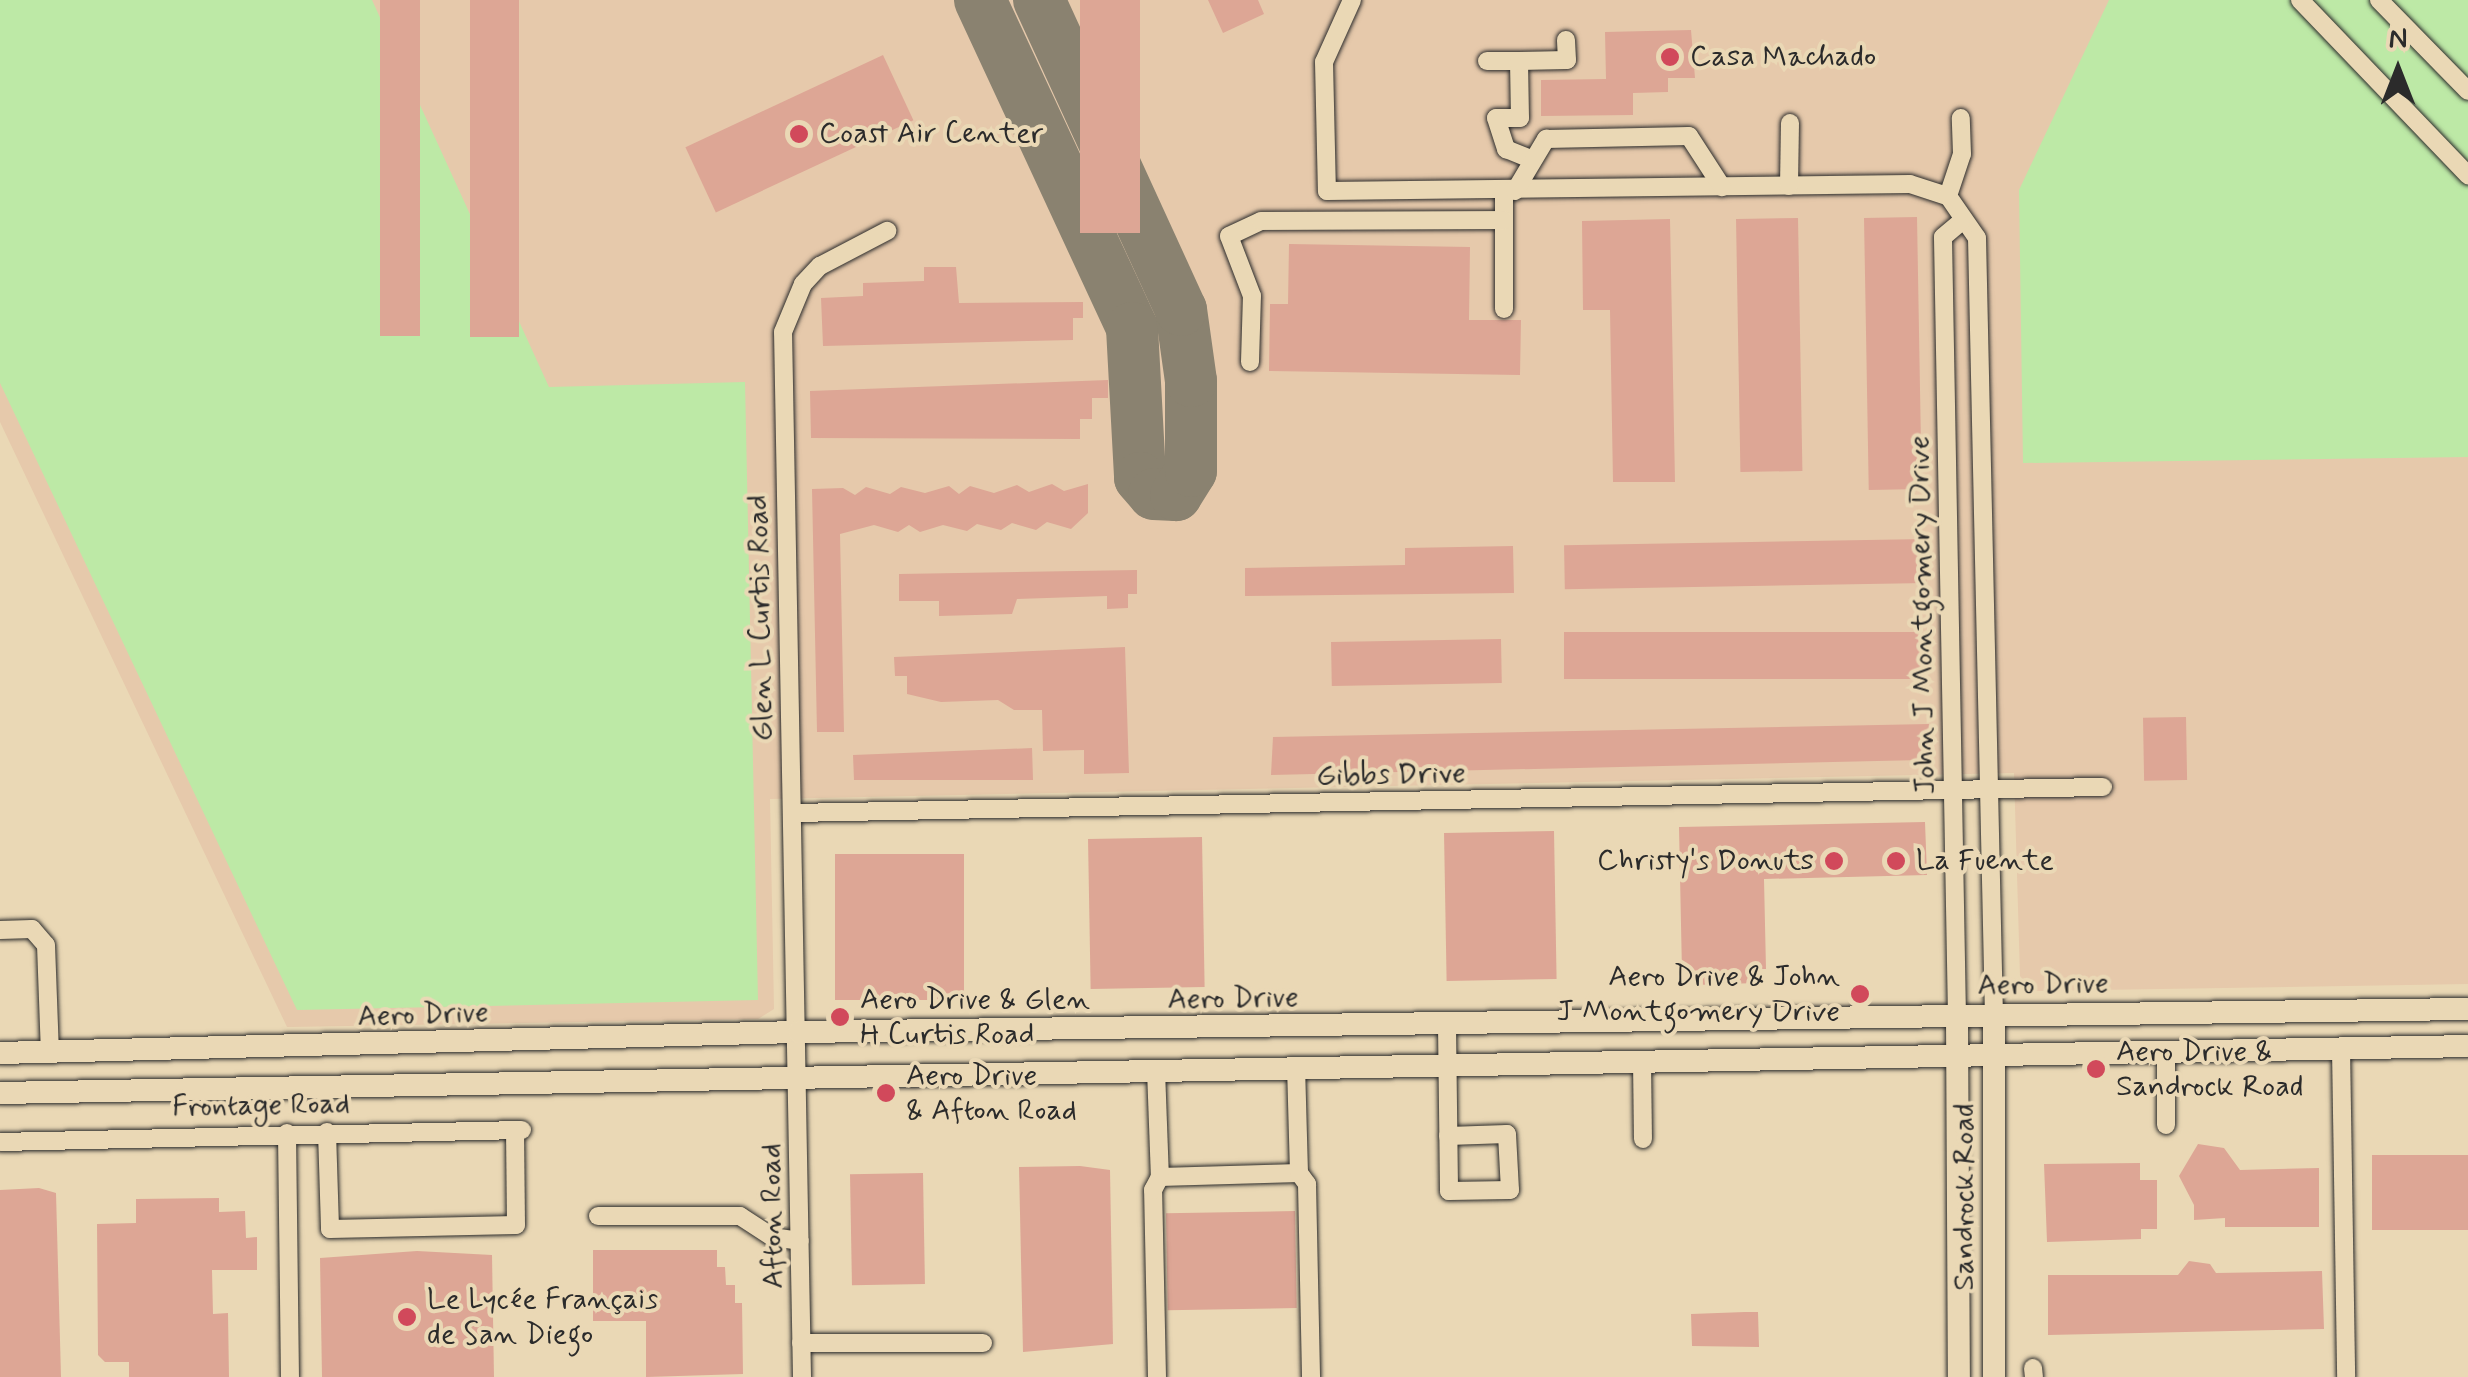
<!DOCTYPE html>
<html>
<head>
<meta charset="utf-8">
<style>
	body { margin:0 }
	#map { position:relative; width:2468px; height:1377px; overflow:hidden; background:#ead8b5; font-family:Mynerve,sans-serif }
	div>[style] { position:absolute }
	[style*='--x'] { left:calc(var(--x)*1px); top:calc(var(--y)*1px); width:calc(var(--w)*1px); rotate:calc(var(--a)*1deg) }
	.built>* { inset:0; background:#e6c9ab }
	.green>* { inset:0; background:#bde9a6 }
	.taxiway>* { height:52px; margin:-26px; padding:0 26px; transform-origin:26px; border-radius:26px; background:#8a8270 }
	.building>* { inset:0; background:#dda695; transform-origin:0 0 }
	.roads { filter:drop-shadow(0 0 2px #2b2b2b) drop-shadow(0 0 2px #2b2b2b) }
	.minor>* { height:18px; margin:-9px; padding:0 9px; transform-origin:9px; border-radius:9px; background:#ead8b5 }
	.major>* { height:22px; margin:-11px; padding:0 11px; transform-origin:11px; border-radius:11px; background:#ead8b5 }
	.dots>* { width:28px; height:28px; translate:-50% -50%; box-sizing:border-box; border:5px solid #ead8b5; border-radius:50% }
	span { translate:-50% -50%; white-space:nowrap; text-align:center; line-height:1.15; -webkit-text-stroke:8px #ead8b5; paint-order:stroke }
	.poi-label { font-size:30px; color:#2b2b2b }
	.left { translate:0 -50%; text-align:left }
	.right { translate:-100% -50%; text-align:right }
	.street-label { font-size:30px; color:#2b2b2b }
	.north { position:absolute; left:2348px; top:20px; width:100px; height:100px; -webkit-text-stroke:8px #ead8b5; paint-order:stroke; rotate:0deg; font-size:28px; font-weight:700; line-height:40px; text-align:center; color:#2b2b2b }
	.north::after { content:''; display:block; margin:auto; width:35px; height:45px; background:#2b2b2b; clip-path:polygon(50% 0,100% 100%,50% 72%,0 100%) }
</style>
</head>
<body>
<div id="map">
	<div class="built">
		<i style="clip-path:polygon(0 0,2468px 0,2468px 984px,2033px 991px,2020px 976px,2014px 773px,770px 799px,774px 1009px,758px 1019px,287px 1027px,0 422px)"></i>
	</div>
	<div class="green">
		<i style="clip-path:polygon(0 0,372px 0,549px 387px,745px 382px,758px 1000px,297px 1010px,0 383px)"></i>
		<i style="clip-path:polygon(2109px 0,2468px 0,2468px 457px,2023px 463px,2019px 190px)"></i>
	</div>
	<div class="taxiway">
		<i style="--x:980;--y:0;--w:362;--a:65.1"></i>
		<i style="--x:1132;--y:328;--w:150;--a:86.9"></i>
		<i style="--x:1140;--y:478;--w:21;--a:49"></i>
		<i style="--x:1154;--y:494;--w:22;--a:3"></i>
		<i style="--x:1176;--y:495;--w:28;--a:-58"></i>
		<i style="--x:1191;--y:471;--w:90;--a:-90"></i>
		<i style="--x:1191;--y:381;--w:72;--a:-98"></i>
		<i style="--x:1181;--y:310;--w:341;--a:-114.6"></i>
	</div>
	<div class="building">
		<i style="left:380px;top:0;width:40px;height:336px"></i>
		<i style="left:470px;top:0;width:49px;height:337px"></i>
		<i style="left:1080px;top:0;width:60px;height:233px"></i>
		<i style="clip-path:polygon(1208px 0,1258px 0,1264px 14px,1223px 33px)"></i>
		<i style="clip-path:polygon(1691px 30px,1695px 78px,1668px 78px,1668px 92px,1633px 93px,1633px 115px,1541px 116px,1541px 80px,1606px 79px,1605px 32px)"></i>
		<i style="left:883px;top:55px;width:72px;height:218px;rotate:65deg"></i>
		<i style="left:1917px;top:217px;width:272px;height:53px;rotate:89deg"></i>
		<i style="left:1798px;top:218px;width:253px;height:62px;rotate:89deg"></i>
		<i style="clip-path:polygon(1670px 219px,1675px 482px,1613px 482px,1610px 310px,1583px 310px,1582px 221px)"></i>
		<i style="clip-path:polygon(1289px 244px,1470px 247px,1469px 320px,1521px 320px,1520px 375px,1269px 371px,1270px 304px,1288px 304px)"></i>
		<i style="clip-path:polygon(924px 267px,956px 267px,959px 303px,1083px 302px,1083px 318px,1073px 318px,1073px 340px,823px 346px,821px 298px,863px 296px,863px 283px,924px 281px)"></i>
		<i style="clip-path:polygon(1108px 380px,1108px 398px,1092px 398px,1092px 419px,1080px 419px,1080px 439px,811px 438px,810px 391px)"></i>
		<i style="clip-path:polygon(1052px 484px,1064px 491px,1088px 484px,1088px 513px,1071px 529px,1047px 522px,1036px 530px,1012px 523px,1001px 530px,977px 524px,967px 531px,943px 525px,920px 532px,909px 525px,898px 532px,874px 525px,840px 534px,844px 732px,817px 732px,812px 489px,843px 488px,855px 495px,866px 487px,890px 494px,901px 487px,925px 493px,949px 486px,959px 494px,970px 486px,994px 493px,1017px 485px,1029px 492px)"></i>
		<i style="left:1926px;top:539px;width:44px;height:362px;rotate:89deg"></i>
		<i style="clip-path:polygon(1513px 546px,1514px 593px,1245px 596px,1245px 568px,1405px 565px,1405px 548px)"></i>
		<i style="clip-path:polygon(1137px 570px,1137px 594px,1128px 594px,1128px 608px,1107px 609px,1107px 596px,1017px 599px,1012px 614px,939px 616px,939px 601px,899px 601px,899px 574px)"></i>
		<i style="left:1927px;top:632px;width:47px;height:363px;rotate:90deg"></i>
		<i style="left:1501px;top:639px;width:44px;height:170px;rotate:89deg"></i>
		<i style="clip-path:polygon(1125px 647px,1129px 773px,1084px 774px,1084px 750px,1043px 751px,1042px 710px,1014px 710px,998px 700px,941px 702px,907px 694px,907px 676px,895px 676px,894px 657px)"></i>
		<i style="left:2186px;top:717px;width:63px;height:43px;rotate:89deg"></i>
		<i style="clip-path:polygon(1929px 724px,1930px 749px,1921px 760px,1271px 775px,1273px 737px)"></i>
		<i style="clip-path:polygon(1032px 748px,1033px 780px,854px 780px,853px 755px)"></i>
		<i style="clip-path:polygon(1925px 822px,1927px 875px,1764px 879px,1766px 969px,1757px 969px,1757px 983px,1694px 985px,1694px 973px,1682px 973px,1679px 827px)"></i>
		<i style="left:1554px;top:831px;width:148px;height:110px;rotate:89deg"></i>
		<i style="left:1202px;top:837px;width:150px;height:114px;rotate:89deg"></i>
		<i style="left:964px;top:854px;width:146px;height:129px;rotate:90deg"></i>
		<i style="clip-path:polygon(2198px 1144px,2224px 1148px,2240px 1170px,2319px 1168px,2319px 1227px,2225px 1227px,2225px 1218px,2194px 1220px,2194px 1205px,2179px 1176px)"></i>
		<i style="left:2468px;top:1155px;width:75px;height:96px;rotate:90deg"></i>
		<i style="clip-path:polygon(2140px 1163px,2140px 1180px,2157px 1180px,2157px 1229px,2141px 1229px,2141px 1239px,2047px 1242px,2044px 1164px)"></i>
		<i style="clip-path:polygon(1080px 1166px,1110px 1170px,1113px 1344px,1023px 1352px,1019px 1167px)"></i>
		<i style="left:923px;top:1173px;width:111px;height:73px;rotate:89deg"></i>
		<i style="clip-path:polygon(39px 1188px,56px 1193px,61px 1377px,0 1377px,0 1190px)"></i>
		<i style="clip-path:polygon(219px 1198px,219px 1212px,245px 1211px,246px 1238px,257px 1237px,257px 1270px,212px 1270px,213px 1314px,228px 1313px,229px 1377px,129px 1377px,129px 1362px,105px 1362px,98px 1355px,97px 1224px,136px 1223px,136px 1199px)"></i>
		<i style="left:1295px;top:1211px;width:97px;height:129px;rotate:89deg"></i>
		<i style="clip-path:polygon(593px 1250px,717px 1250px,717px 1267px,725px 1267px,726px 1285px,735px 1285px,735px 1303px,742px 1303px,743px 1374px,646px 1377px,646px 1321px,593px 1321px)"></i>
		<i style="clip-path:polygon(417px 1251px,492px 1255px,494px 1377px,322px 1377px,320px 1258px)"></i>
		<i style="clip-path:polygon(2189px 1261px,2210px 1264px,2216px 1273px,2322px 1271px,2324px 1329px,2048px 1335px,2048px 1275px,2178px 1275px)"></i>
		<i style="clip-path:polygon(1745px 1312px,1758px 1312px,1759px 1347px,1692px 1346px,1691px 1314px)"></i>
	</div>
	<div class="roads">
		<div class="minor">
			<i style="--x:1352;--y:0;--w:68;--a:114.3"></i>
			<i style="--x:1324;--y:62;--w:129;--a:88.7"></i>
			<i style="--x:1327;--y:191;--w:583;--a:-0.69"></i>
			<i style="--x:1910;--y:184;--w:40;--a:18"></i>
			<i style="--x:1948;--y:196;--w:51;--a:55.4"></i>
			<i style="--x:1977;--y:238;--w:778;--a:88.75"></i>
			<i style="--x:2300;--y:0;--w:243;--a:46.2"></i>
			<i style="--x:2379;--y:0;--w:127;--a:45.6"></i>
			<i style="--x:1487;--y:61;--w:32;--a:0"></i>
			<i style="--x:1519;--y:61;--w:57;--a:89"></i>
			<i style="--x:1520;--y:118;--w:24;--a:180"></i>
			<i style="--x:1496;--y:118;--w:33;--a:72"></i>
			<i style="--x:1506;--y:149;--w:29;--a:22"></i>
			<i style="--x:1519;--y:61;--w:48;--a:-1.2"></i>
			<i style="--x:1567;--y:60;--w:20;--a:-93"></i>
			<i style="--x:1789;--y:186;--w:63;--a:-89.1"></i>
			<i style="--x:1504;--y:191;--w:118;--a:90"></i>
			<i style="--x:1515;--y:191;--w:61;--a:-59.2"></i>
			<i style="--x:1546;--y:139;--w:143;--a:-1.2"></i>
			<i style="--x:1689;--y:136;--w:61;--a:57.1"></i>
			<i style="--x:1948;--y:196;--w:44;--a:-71.6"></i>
			<i style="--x:1962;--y:154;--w:36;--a:-92"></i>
			<i style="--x:1250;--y:362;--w:66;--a:-88.3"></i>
			<i style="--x:1252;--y:296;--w:64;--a:-111"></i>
			<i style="--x:1229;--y:236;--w:35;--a:-25"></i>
			<i style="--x:1261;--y:221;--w:243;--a:-0.2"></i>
			<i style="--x:793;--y:813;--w:1310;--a:-1.14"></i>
			<i style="--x:0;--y:930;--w:32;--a:-2"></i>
			<i style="--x:32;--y:929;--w:21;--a:49"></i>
			<i style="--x:46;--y:945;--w:107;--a:87.9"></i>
			<i style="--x:1957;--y:1017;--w:780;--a:-91.03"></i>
			<i style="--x:1943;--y:237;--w:23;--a:-40"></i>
			<i style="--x:1447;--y:1025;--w:166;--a:89.3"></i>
			<i style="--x:1449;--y:1191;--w:61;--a:-0.9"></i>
			<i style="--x:1510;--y:1190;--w:56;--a:-93.1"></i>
			<i style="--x:1507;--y:1134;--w:59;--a:178.1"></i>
			<i style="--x:2341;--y:1048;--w:329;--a:89.1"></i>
			<i style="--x:2166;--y:1051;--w:74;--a:90"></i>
			<i style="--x:1642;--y:1060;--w:79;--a:89.3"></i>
			<i style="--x:1156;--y:1070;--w:107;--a:87.9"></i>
			<i style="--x:1160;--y:1177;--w:139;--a:-1.6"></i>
			<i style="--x:1299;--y:1173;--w:105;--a:-91.6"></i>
			<i style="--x:327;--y:1132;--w:97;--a:88.2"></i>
			<i style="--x:330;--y:1229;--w:186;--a:-1.2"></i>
			<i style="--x:516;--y:1225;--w:94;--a:-90.6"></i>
			<i style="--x:287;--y:1133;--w:244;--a:89.3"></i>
			<i style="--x:0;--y:1142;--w:522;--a:-1.32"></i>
			<i style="--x:1299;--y:1173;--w:14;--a:54"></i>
			<i style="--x:1307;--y:1184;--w:193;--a:88.8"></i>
			<i style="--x:598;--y:1216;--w:142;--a:0"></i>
			<i style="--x:740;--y:1216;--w:38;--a:33"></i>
			<i style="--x:772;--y:1237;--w:28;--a:8"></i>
			<i style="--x:801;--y:1343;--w:182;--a:0"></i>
			<i style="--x:2033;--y:1368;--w:9;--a:84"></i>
			<i style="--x:802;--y:1377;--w:1045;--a:-91.04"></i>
			<i style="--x:783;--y:332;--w:52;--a:-67.4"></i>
			<i style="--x:803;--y:284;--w:25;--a:-47"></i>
			<i style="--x:820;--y:266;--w:76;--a:-27.6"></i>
			<i style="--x:1157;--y:1377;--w:187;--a:-91.2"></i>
			<i style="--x:1153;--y:1190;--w:15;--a:-62"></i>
		</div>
		<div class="major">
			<i style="--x:1994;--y:1016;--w:361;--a:90"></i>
			<i style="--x:1957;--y:1017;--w:360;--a:89.7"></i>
			<i style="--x:0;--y:1053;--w:799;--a:-1.51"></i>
			<i style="--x:799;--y:1032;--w:1669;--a:-0.79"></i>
			<i style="--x:0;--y:1093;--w:2468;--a:-1.09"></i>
		</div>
	</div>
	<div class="dots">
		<i style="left:1670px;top:57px;background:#d1495b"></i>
		<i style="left:799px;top:134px;background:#d1495b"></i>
		<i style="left:1834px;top:861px;background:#d1495b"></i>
		<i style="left:1896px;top:861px;background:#d1495b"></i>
		<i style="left:1860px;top:994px;background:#d1495b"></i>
		<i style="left:840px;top:1017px;background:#d1495b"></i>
		<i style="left:2096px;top:1069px;background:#d1495b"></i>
		<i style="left:886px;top:1093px;background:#d1495b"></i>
		<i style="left:407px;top:1317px;background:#d1495b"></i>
	</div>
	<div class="poi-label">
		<span class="left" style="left:1690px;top:57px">Casa Machado</span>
		<span class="left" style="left:819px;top:134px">Coast Air Center</span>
		<span class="right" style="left:1814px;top:861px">Christy's Donuts</span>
		<span class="left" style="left:1916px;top:861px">La Fuente</span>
		<span class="right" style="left:1840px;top:994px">Aero Drive &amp; John<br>J Montgomery Drive</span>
		<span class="left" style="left:860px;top:1017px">Aero Drive &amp; Glen<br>H Curtis Road</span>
		<span class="left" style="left:2116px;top:1069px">Aero Drive &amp;<br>Sandrock Road</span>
		<span class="left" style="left:906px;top:1093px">Aero Drive<br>&amp; Afton Road</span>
		<span class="left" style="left:427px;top:1317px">Le Lycée Français<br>de San Diego</span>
	</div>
	<div class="street-label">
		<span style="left:1923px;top:615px;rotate:-91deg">John J Montgomery Drive</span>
		<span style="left:761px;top:618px;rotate:-91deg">Glen L Curtis Road</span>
		<span style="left:1391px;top:775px;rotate:-1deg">Gibbs Drive</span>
		<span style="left:2043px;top:985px;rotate:-1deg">Aero Drive</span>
		<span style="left:1233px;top:999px;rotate:-1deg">Aero Drive</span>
		<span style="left:423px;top:1015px;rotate:-2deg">Aero Drive</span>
		<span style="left:261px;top:1106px;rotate:-1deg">Frontage Road</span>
		<span style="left:1965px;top:1197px;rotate:-90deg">Sandrock Road</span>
		<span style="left:773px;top:1216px;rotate:-91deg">Afton Road</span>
	</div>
	<div class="north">N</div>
</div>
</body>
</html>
